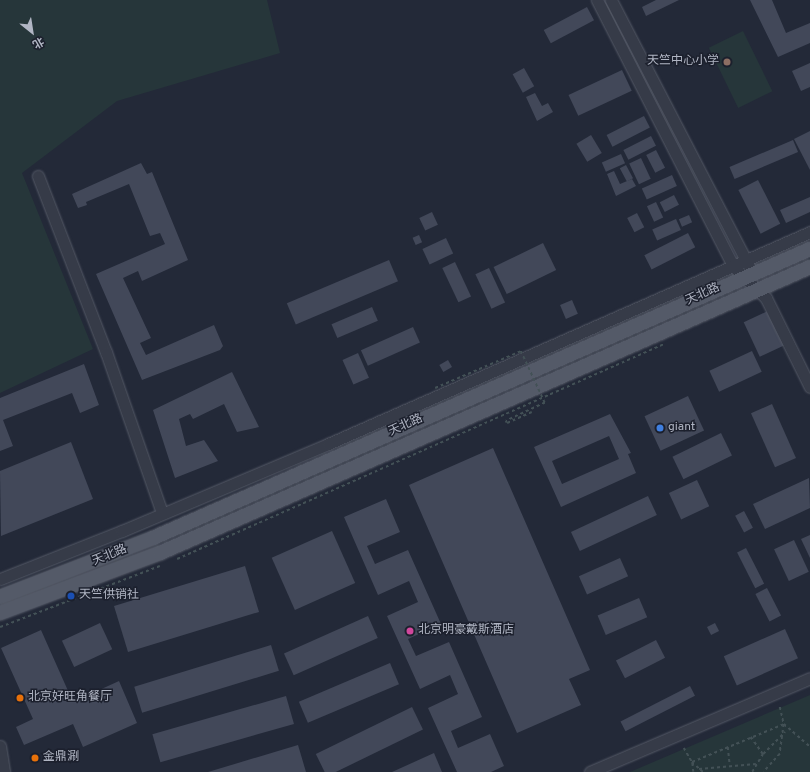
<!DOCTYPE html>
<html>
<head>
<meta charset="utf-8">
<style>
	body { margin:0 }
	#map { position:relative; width:810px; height:772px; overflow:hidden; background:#232938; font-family:Overpass,"Noto Sans SC",sans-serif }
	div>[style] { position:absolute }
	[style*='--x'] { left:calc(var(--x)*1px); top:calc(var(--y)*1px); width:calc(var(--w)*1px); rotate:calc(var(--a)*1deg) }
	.green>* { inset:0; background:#26363a; transform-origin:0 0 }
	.building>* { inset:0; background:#424859; transform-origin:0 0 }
	.path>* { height:1.5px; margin-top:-0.75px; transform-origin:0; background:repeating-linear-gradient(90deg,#435156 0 3px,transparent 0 6px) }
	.roads { filter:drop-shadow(0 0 1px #545966) drop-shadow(0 0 1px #545966) }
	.minor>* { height:11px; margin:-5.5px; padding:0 5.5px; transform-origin:5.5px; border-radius:5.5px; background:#363b48 }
	.major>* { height:14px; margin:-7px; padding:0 7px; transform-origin:7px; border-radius:7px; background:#545a68 }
	.path-bridge>* { height:1.5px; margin-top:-0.75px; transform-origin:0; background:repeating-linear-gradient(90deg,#435156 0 3px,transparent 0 6px) }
	.dots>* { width:11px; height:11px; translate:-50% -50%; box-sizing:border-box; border:2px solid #1c202d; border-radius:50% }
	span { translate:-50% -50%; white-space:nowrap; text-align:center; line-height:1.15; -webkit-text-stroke:3px #1c202d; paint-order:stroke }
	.poi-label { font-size:12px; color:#b1b6c4 }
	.right { translate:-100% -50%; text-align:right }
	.left { translate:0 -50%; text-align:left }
	.street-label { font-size:12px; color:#b1b6c4 }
	.north { position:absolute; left:12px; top:12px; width:40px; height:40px; -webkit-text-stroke:3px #1c202d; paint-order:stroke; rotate:150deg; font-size:11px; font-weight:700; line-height:16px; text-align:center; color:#b1b6c4 }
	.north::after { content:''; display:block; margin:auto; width:14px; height:18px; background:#b1b6c4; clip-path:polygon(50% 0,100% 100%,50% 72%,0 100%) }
</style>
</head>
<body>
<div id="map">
	<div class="green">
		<i style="clip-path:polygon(0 0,267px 0,280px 53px,117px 101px,22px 173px,93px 349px,0 393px)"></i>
		<i style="left:743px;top:31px;width:67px;height:38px;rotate:64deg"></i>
		<i style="clip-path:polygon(810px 695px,810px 772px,630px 772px)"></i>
	</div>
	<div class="building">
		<i style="clip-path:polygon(656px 0,679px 0,646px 16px,642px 7px)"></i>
		<i style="clip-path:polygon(750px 0,772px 0,786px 33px,810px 23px,810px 43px,778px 57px)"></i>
		<i style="left:587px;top:7px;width:15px;height:49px;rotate:62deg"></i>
		<i style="clip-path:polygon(810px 63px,810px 87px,801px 91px,792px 71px)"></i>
		<i style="left:524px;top:68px;width:21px;height:13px;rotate:61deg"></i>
		<i style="left:622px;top:70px;width:23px;height:59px;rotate:65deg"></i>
		<i style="clip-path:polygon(535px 93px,542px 106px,548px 103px,553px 112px,537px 121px,526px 97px)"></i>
		<i style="left:644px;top:116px;width:13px;height:42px;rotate:63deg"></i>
		<i style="clip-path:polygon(810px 131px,810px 170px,794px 139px)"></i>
		<i style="left:591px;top:135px;width:21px;height:17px;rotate:59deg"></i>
		<i style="left:651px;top:136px;width:11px;height:31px;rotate:63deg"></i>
		<i style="left:793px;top:140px;width:13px;height:69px;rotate:67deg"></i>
		<i style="left:656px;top:150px;width:20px;height:11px;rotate:63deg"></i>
		<i style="left:621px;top:154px;width:10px;height:21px;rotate:66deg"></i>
		<i style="left:641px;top:158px;width:23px;height:13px;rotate:65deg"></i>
		<i style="clip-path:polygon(141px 163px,147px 174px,152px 172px,188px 260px,142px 281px,138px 271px,123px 278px,151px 338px,140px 343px,146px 355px,214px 325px,223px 346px,220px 350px,142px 380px,96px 274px,165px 244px,160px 233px,150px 236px,129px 184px,86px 202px,87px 205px,78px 208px,72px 194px)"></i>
		<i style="left:626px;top:165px;width:15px;height:7px;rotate:62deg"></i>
		<i style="clip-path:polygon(614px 171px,620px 184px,632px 179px,636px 186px,616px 196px,607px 174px)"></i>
		<i style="left:672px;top:175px;width:12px;height:33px;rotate:66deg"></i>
		<i style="left:758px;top:180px;width:49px;height:22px;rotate:63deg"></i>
		<i style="left:674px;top:195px;width:11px;height:16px;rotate:63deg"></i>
		<i style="clip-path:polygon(810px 197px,810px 212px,786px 223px,780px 210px)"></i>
		<i style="left:656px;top:202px;width:17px;height:10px;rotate:65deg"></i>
		<i style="left:432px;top:212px;width:14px;height:14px;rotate:65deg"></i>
		<i style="left:637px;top:213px;width:16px;height:11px;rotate:63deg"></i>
		<i style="left:689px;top:215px;width:8px;height:11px;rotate:67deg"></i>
		<i style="left:676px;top:219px;width:12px;height:26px;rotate:66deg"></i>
		<i style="left:688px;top:233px;width:16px;height:49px;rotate:63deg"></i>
		<i style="left:419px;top:235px;width:8px;height:7px;rotate:67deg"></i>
		<i style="left:446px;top:238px;width:17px;height:26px;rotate:65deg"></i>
		<i style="left:543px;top:243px;width:30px;height:55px;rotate:64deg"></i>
		<i style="left:389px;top:260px;width:23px;height:111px;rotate:67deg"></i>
		<i style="left:455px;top:262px;width:38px;height:14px;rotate:65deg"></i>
		<i style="left:489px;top:268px;width:38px;height:15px;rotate:65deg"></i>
		<i style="left:572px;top:300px;width:15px;height:13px;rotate:67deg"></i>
		<i style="left:372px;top:307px;width:15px;height:44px;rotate:67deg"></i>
		<i style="left:770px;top:310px;width:38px;height:29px;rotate:65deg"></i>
		<i style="left:413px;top:327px;width:17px;height:57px;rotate:66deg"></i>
		<i style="left:752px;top:351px;width:23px;height:47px;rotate:65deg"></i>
		<i style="left:358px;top:353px;width:27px;height:17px;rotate:66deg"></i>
		<i style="left:448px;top:360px;width:8px;height:10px;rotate:60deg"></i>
		<i style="clip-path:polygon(84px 364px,99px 405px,80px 413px,72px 393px,3px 420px,13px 446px,0 451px,0 398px)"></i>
		<i style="clip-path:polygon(232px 372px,259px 427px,237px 432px,224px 404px,193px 419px,190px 414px,179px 419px,186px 446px,204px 440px,218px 461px,175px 478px,153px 410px)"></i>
		<i style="left:688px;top:396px;width:38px;height:48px;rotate:65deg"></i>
		<i style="left:772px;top:404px;width:59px;height:23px;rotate:66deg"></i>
		<i style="clip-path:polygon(evenodd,610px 414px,631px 453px,628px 454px,636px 473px,561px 507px,534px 447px,610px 414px,609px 436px,619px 459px,562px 484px,552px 461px,609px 436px)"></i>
		<i style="left:721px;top:433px;width:25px;height:54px;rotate:64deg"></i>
		<i style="clip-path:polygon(71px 442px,93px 499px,1px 536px,0 471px)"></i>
		<i style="clip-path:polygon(493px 448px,590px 670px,569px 679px,581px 705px,517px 733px,409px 485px)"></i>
		<i style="clip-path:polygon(809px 478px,810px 508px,765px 529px,753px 504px)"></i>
		<i style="left:697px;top:480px;width:29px;height:31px;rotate:65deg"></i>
		<i style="left:648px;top:496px;width:21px;height:85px;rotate:65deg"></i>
		<i style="clip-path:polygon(386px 499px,400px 532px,367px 546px,375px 564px,408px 550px,441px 624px,408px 639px,416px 656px,449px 642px,482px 717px,451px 731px,458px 748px,490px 734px,504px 766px,491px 772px,457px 772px,428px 708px,458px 694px,450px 675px,420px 689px,387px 616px,418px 602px,409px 581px,378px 595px,344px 517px)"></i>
		<i style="left:744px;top:511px;width:19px;height:10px;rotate:62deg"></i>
		<i style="left:332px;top:531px;width:57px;height:66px;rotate:66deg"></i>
		<i style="clip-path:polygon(810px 535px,810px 558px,801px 539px)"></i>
		<i style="left:794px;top:540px;width:35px;height:22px;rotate:65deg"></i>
		<i style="left:746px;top:548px;width:40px;height:10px;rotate:63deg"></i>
		<i style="left:620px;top:558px;width:20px;height:45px;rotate:66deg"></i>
		<i style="left:245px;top:566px;width:48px;height:137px;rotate:73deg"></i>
		<i style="left:767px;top:588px;width:31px;height:13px;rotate:63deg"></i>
		<i style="left:639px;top:598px;width:21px;height:45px;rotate:67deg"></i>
		<i style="left:368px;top:616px;width:24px;height:92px;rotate:66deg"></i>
		<i style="left:100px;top:623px;width:29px;height:42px;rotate:65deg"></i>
		<i style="left:715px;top:623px;width:9px;height:9px;rotate:63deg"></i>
		<i style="left:785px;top:629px;width:32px;height:67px;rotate:66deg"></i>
		<i style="clip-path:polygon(41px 630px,73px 702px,119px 681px,137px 723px,83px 747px,73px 724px,24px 745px,16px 727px,33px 719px,1px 648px)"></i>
		<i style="left:656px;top:640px;width:20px;height:45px;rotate:63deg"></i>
		<i style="left:271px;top:645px;width:27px;height:143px;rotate:73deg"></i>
		<i style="left:390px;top:663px;width:23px;height:99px;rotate:67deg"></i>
		<i style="left:690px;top:686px;width:11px;height:78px;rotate:63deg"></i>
		<i style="left:286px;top:696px;width:29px;height:139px;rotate:74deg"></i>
		<i style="left:412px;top:707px;width:25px;height:107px;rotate:64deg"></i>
		<i style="clip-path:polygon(298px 745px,306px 772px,208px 772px)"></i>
		<i style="clip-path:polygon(434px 753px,442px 772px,392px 772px)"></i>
	</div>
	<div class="path">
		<i style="--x:177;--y:559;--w:532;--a:-23.82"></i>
		<i style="--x:0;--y:627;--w:171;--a:-20.9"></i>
		<i style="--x:780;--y:707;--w:17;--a:77"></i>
		<i style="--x:784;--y:724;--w:35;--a:41"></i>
		<i style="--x:751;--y:737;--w:21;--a:55"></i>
		<i style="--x:728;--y:747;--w:18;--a:84"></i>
		<i style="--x:684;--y:748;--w:16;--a:60"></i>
		<i style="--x:692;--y:762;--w:15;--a:42"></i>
		<i style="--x:699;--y:769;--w:57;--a:-5"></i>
		<i style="--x:693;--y:772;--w:10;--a:-96"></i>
		<i style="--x:692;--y:762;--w:100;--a:-22.4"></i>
		<i style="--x:784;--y:724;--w:30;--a:98"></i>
		<i style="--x:780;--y:754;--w:24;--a:132"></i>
		<i style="--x:752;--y:772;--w:21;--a:-59"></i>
		<i style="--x:763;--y:754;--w:31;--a:-45"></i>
	</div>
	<div class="roads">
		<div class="minor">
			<i style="--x:597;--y:0;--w:299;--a:62.9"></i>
			<i style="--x:733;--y:266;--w:46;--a:44.1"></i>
			<i style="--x:766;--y:298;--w:99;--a:63.7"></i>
			<i style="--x:611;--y:0;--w:300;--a:62.6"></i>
			<i style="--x:38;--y:176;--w:189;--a:68.9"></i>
			<i style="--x:106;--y:352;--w:170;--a:70.8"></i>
			<i style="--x:0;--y:579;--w:131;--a:-21.5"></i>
			<i style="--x:122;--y:531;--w:224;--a:-22.9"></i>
			<i style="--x:328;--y:444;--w:527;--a:-23.74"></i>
			<i style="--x:0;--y:746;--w:26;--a:81"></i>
			<i style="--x:590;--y:772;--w:239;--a:-23.1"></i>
		</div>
		<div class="major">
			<i style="--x:0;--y:597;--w:164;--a:-21.1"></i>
			<i style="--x:153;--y:538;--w:718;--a:-23.74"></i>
			<i style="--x:0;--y:613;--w:171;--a:-20.6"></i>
			<i style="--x:160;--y:553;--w:710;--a:-23.75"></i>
		</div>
	</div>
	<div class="path-bridge">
		<i style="--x:435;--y:388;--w:94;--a:-23.3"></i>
		<i style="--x:521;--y:351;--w:57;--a:65.2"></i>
		<i style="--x:545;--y:403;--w:43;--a:155.2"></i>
		<i style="--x:506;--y:421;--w:2;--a:63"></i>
		<i style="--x:507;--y:423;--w:27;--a:-24"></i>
	</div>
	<div class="dots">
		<i style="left:727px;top:62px;background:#8d6e63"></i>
		<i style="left:660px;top:428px;background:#3f7fe0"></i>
		<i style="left:71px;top:596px;background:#1a4fb4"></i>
		<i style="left:410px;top:631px;background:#d1479c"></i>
		<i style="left:20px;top:698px;background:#e8710a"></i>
		<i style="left:35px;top:758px;background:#e8710a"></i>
	</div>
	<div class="poi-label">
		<span class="right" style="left:719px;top:62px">天竺中心小学</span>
		<span class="left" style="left:668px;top:428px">giant</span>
		<span class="left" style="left:79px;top:596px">天竺供销社</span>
		<span class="left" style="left:418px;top:631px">北京明豪戴斯酒店</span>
		<span class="left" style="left:28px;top:698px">北京好旺角餐厅</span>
		<span class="left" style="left:43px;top:758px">金鼎涮</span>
	</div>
	<div class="street-label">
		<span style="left:703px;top:295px;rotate:-24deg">天北路</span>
		<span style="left:406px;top:426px;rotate:-24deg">天北路</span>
		<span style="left:110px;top:556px;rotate:-22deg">天北路</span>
	</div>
	<div class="north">北</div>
</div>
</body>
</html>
